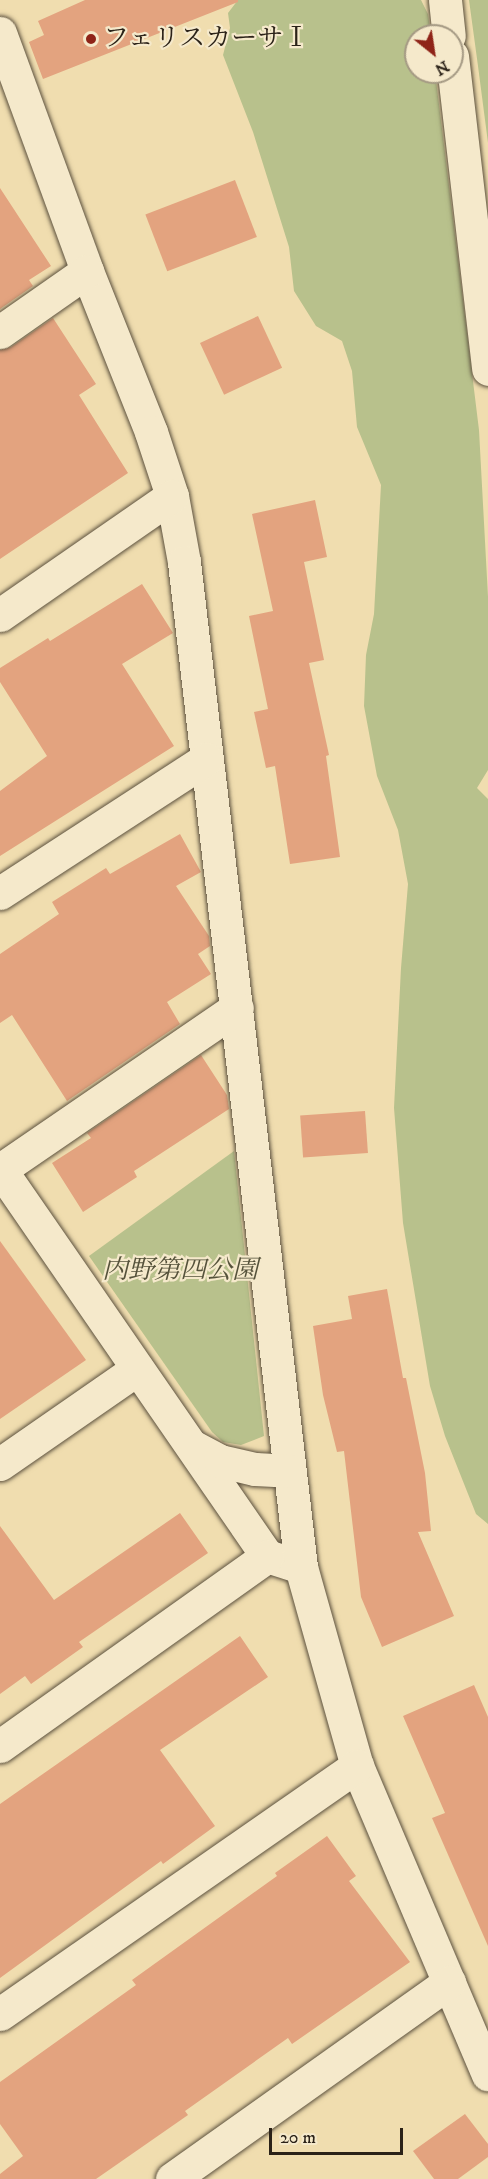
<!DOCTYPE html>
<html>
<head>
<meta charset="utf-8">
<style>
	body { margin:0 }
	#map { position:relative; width:488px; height:2179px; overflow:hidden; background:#f0ddaf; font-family:"IM FELL DW Pica","Noto Serif JP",serif }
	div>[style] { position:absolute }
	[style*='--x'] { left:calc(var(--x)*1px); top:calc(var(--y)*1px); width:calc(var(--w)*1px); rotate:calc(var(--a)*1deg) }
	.green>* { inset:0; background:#b8c18c }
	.building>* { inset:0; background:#e3a37f; transform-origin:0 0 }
	.roads { filter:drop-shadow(0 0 2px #5c513e) drop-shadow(0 0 2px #5c513e) }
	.minor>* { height:33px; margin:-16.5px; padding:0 16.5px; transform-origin:16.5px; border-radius:16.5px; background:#f5e9cb }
	.dots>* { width:16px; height:16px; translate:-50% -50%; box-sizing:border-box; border:3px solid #f5e9cb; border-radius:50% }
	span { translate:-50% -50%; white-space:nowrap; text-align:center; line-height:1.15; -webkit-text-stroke:4.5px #f5e9cb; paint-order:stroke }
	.poi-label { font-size:26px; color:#2b2218 }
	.left { translate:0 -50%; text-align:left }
	.park-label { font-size:26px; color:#55523b; font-style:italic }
	.north { position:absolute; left:404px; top:24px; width:60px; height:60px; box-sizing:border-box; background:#f5e9cb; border:2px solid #a49983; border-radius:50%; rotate:150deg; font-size:16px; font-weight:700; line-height:24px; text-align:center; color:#2b2218 }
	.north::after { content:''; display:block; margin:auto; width:21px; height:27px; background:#8f2418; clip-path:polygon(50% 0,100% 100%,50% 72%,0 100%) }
	.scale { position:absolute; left:269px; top:2128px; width:134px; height:27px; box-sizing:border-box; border:3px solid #2b2218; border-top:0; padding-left:8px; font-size:18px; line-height:21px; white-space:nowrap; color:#2b2218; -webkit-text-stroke:4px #f5e9cb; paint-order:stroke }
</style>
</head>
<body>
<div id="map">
	<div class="green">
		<i style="clip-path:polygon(238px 0,421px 0,428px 14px,431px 36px,416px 36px,416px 72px,435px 72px,479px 430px,488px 597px,488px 770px,477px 788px,488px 799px,488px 1524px,476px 1514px,445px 1436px,430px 1386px,403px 1223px,394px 1108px,401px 968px,408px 884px,398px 830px,377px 776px,364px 706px,366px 655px,374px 614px,381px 485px,357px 427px,352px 371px,342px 341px,316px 326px,294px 291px,289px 247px,253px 132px,223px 55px,230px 28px,228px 13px)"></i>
		<i style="clip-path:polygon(469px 0,488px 0,488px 143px,478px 66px)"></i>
		<i style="clip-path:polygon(234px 1151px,264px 1436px,241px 1445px,223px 1442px,212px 1432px,89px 1256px)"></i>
	</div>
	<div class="building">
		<i style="clip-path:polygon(85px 0,238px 0,238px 2px,43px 79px,29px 42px,44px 35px,38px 21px)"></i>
		<i style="left:235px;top:180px;width:61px;height:96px;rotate:69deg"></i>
		<i style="clip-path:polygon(0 188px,51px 266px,29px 280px,33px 286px,0 309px)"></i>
		<i style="left:258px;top:316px;width:57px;height:64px;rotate:65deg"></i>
		<i style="clip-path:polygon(53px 318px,96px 384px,79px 395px,128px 473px,0 559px,0 350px,11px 347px)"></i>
		<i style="clip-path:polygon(315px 500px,327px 557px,304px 562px,324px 660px,309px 663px,329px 755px,326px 756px,340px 857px,290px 864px,275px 766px,266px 768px,254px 712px,268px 709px,249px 616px,273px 611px,252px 514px)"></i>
		<i style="clip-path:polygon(142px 584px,173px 633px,122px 664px,174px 746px,0 856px,0 791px,47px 756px,0 682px,0 668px,48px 638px,50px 641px)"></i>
		<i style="clip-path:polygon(180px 834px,201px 872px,176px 886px,209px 936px,210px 946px,198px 954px,211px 974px,167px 1002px,180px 1024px,67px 1101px,12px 1015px,0 1023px,0 954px,59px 914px,52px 902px,106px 868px,110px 874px)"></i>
		<i style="clip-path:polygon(201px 1055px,227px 1095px,229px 1109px,134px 1171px,137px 1177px,83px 1212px,52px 1163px,91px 1138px,87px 1133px)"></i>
		<i style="left:365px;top:1111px;width:42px;height:65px;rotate:86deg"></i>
		<i style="clip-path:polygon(0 1241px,86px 1360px,0 1419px)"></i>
		<i style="clip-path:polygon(387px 1289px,403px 1378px,406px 1378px,425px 1473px,431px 1531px,418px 1532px,454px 1616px,382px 1647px,361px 1597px,344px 1451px,337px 1452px,323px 1395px,313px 1326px,352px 1319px,348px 1296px)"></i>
		<i style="clip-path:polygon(180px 1513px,208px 1553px,79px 1642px,83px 1647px,31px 1684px,25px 1676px,0 1694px,0 1526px,54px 1600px)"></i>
		<i style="clip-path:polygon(240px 1636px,268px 1677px,160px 1750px,215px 1826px,163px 1864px,161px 1861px,0 1978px,0 1804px)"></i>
		<i style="clip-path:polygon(474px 1685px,488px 1717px,488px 1946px,432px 1818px,445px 1813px,403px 1716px)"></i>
		<i style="clip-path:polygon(327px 1836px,356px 1876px,349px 1881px,410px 1962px,292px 2044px,288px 2038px,185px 2111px,188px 2115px,96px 2179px,0 2179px,0 2174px,23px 2156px,0 2124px,0 2082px,136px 1985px,132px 1980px,277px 1876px,275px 1873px)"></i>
		<i style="clip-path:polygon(465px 2114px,488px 2144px,488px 2157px,458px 2179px,434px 2179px,413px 2151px)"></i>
	</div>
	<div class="roads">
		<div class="minor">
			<i style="--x:445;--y:0;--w:36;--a:84"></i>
			<i style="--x:0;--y:33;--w:253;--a:69.9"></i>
			<i style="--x:87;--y:271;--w:173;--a:68.3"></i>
			<i style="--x:151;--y:432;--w:67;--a:71.8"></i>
			<i style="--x:172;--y:496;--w:67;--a:79.7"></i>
			<i style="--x:184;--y:562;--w:1012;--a:83.36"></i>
			<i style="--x:301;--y:1567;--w:207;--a:74.3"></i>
			<i style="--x:357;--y:1766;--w:335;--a:67"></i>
			<i style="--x:452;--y:56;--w:315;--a:83.4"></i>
			<i style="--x:0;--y:332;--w:106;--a:-35"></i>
			<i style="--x:0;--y:615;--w:209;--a:-34.7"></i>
			<i style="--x:0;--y:893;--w:246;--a:-33"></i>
			<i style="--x:0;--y:1169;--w:470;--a:55.4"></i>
			<i style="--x:267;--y:1556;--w:36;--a:18"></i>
			<i style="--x:0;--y:1170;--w:287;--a:-34.4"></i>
			<i style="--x:192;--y:1446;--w:32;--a:28"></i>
			<i style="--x:220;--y:1461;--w:36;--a:13"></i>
			<i style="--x:255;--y:1469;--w:34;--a:3"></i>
			<i style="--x:0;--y:1464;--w:167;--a:-34.7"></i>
			<i style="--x:0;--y:1746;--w:328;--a:-35.4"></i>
			<i style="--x:0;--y:2014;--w:435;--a:-34.8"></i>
			<i style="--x:172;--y:2179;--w:340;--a:-35.4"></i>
		</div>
	</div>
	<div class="dots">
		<i style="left:91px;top:39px;background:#8f2418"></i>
	</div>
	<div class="poi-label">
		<span class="left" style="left:103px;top:39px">フェリスカーサⅠ</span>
	</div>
	<div class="park-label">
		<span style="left:180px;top:1271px">内野第四公園</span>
	</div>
	<div class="north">N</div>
	<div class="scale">20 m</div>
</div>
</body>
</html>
